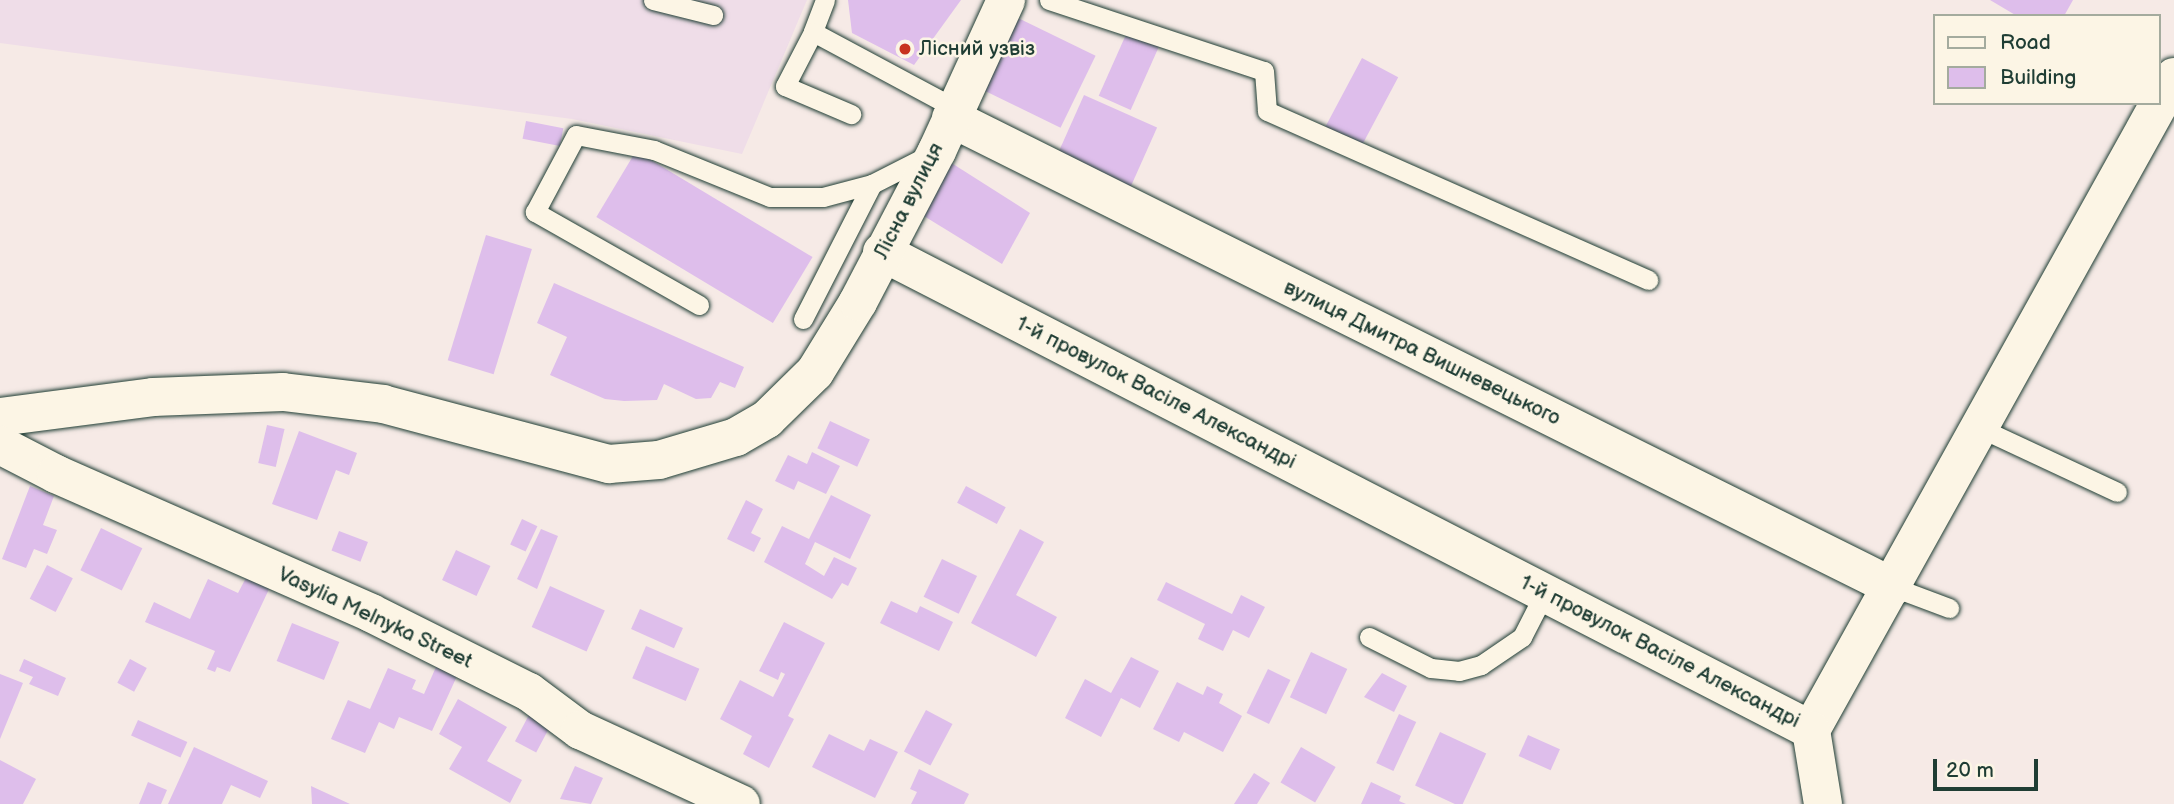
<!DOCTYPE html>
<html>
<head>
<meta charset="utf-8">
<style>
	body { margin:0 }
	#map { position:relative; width:2174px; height:804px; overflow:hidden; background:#f6eae6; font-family:"Balsamiq Sans",sans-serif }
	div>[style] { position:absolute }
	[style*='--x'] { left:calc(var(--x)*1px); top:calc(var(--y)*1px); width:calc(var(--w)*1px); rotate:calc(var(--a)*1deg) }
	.built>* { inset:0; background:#efdde8 }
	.building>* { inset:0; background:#debeeb; transform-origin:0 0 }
	.roads { filter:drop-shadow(0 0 2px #1f3d34) drop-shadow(0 0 2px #1f3d34) }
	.lane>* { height:19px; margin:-9.5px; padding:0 9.5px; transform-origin:9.5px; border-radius:9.5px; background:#fcf5e5 }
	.street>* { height:38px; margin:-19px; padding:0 19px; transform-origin:19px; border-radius:19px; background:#fcf5e5 }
	.dots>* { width:19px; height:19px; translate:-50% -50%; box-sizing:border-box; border:4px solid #fcf5e5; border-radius:50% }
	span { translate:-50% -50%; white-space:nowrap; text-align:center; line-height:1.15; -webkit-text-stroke:5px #fcf5e5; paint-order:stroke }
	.poi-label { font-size:21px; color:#1f3d34 }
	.left { translate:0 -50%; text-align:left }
	.street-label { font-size:21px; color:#1f3d34 }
	.legend { position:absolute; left:1933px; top:14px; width:228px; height:91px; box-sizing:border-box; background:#fcf5e5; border:2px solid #a4ab9e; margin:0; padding:9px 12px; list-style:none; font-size:21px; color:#1f3d34 }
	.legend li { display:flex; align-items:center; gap:14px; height:35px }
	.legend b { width:35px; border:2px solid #a4ab9e }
	.scale { position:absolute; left:1933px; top:759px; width:105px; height:32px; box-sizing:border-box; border:4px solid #1f3d34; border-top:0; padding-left:9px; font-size:21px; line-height:24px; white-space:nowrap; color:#1f3d34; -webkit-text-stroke:5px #fcf5e5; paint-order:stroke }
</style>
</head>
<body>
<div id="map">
	<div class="built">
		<i style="clip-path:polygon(0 0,807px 0,742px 154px,572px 119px,0 43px)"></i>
	</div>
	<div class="building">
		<i style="clip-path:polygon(848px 0,961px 0,914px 65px,852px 33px)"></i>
		<i style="clip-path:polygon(1990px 0,2073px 0,2064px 16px,2017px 16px)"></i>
		<i style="left:1012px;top:15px;width:93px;height:80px;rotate:26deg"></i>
		<i style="left:1128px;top:30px;width:35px;height:72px;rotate:24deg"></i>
		<i style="left:1362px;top:58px;width:41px;height:78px;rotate:28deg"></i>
		<i style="left:1084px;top:95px;width:80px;height:66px;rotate:24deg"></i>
		<i style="left:526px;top:121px;width:38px;height:18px;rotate:11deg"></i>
		<i style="left:636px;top:151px;width:206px;height:77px;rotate:31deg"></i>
		<i style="clip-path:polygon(942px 157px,1030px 213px,1002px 264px,919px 213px)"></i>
		<i style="left:486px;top:235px;width:48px;height:131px;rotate:17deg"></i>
		<i style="clip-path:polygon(554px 283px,744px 367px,735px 388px,720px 382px,711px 398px,696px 399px,664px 384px,657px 400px,624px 401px,605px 399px,550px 375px,567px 337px,537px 323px)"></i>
		<i style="left:830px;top:421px;width:44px;height:30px;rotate:25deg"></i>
		<i style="left:267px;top:425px;width:18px;height:39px;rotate:13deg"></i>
		<i style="clip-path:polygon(299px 431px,357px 453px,349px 475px,336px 470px,317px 520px,272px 504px)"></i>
		<i style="clip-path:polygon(812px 452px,840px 466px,826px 494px,798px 481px,794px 490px,775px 481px,788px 455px,807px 464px)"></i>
		<i style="clip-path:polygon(30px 486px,54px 496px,43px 525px,57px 530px,47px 554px,34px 549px,26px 568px,2px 559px)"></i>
		<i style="left:966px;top:486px;width:45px;height:19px;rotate:28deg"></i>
		<i style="clip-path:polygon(831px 495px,871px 515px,850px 559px,815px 542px,805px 564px,824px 576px,834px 557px,857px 568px,848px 586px,842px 583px,832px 599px,764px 562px,782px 526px,809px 539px)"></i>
		<i style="clip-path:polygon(746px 500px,763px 509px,751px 533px,761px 538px,754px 552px,727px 539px)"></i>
		<i style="left:522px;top:519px;width:17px;height:28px;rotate:25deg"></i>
		<i style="left:101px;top:528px;width:46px;height:47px;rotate:26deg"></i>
		<i style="clip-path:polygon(541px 529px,558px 536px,537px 589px,517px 579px)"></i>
		<i style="clip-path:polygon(1020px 529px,1044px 542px,1016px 595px,1057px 617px,1036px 657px,971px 623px)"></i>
		<i style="left:339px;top:531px;width:31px;height:21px;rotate:21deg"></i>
		<i style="left:456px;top:550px;width:38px;height:33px;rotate:25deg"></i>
		<i style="left:942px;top:559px;width:39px;height:42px;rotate:26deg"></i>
		<i style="left:47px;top:565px;width:29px;height:38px;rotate:27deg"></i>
		<i style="clip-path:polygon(248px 574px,271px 585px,230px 672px,217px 667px,215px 672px,207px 669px,215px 651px,145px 622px,154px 602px,190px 619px,208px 579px,238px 593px)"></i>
		<i style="clip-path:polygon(1166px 582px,1232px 614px,1241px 595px,1265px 607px,1249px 638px,1233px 630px,1223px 651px,1198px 639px,1205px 624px,1157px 600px)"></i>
		<i style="left:550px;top:586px;width:60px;height:45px;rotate:24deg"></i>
		<i style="clip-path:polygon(891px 601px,917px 613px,920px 606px,953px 622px,939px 651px,880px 623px)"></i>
		<i style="left:640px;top:609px;width:47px;height:22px;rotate:24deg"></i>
		<i style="clip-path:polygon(784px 622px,825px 643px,788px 716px,794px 719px,769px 768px,743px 754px,752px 736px,720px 719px,740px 680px,773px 697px,785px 674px,781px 672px,778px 680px,759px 671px)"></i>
		<i style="left:292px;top:623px;width:51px;height:41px;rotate:22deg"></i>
		<i style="left:646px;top:646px;width:58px;height:35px;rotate:23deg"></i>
		<i style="left:1311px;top:652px;width:40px;height:50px;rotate:25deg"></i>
		<i style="clip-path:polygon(1131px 657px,1159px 671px,1140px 708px,1121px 698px,1101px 737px,1065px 718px,1085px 679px,1111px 693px)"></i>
		<i style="clip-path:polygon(24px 659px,66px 678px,58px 696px,29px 684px,33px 677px,19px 671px)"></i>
		<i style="left:130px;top:659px;width:19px;height:27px;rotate:28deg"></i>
		<i style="clip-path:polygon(436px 667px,457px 676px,432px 731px,399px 717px,394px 729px,379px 722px,365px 753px,331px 739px,348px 700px,370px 709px,388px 668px,416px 680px,412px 689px,424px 694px)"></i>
		<i style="left:1268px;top:669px;width:25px;height:49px;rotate:26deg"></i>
		<i style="clip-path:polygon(1382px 673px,1407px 686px,1394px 712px,1364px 697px)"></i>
		<i style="clip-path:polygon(0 674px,23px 683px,0 739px)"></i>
		<i style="clip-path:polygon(1177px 682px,1203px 695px,1207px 686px,1223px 694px,1219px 703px,1242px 716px,1223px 752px,1184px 732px,1179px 742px,1153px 729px)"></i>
		<i style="clip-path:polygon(458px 699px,507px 727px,487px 761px,522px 780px,510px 803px,449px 769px,462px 747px,439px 734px)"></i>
		<i style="left:926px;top:710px;width:30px;height:47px;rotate:28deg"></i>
		<i style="left:530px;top:713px;width:24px;height:32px;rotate:28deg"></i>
		<i style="left:1399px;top:714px;width:19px;height:54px;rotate:25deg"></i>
		<i style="left:138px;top:720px;width:54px;height:17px;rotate:24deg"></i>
		<i style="left:1440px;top:732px;width:51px;height:59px;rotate:25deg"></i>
		<i style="clip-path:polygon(829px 734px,864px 751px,870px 739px,898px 752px,875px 798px,812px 767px)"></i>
		<i style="left:1528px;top:735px;width:35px;height:23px;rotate:24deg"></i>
		<i style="clip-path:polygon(194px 747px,268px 781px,260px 798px,231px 785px,222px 804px,168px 804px)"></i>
		<i style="left:1301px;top:747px;width:40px;height:41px;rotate:30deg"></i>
		<i style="clip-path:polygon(0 760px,36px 779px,23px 804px,0 804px)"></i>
		<i style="clip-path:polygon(575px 766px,603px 778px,591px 804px,560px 799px)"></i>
		<i style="clip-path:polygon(919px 769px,969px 794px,964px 804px,911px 804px,917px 792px,910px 789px)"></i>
		<i style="clip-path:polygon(1254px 773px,1270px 783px,1257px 804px,1234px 804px)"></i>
		<i style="clip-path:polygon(148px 782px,167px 790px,161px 804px,139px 804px)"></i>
		<i style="clip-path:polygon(1371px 782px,1401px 796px,1399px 801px,1406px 804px,1361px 804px)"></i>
		<i style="clip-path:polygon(311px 786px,350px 804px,312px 804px)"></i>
	</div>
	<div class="roads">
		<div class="lane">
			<i style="--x:653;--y:0;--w:62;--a:14"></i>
			<i style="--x:825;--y:0;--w:34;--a:111"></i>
			<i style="--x:813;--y:32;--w:161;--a:28.2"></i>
			<i style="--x:1049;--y:0;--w:226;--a:18.3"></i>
			<i style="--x:1264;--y:71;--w:40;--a:85.7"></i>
			<i style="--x:1267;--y:111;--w:417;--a:23.9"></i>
			<i style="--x:813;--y:32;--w:61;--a:117.4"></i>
			<i style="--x:785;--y:86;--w:72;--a:23"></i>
			<i style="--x:699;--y:305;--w:189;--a:-150.4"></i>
			<i style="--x:535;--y:212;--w:87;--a:-62"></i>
			<i style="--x:576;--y:135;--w:79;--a:10.9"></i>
			<i style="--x:654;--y:150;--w:125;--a:22.1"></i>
			<i style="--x:770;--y:197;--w:53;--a:0"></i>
			<i style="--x:823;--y:197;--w:51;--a:-14.9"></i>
			<i style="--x:872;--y:184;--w:64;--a:-27"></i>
			<i style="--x:803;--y:319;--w:152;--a:-62.9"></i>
			<i style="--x:1980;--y:428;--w:151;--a:25"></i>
			<i style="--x:1893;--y:587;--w:60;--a:20.6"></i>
			<i style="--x:1369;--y:637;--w:69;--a:26.6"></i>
			<i style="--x:1431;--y:668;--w:28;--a:6"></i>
			<i style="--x:1459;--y:671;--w:23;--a:-15"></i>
			<i style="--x:1481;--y:665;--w:50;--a:-34.3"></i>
			<i style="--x:1522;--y:637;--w:53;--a:-62.9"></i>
		</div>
		<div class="street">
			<i style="--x:951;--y:118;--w:1052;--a:26.47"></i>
			<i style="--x:882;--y:252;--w:1045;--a:27.23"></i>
			<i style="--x:0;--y:417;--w:154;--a:-7.4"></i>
			<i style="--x:153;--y:397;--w:130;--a:-2.2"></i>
			<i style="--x:283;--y:392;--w:101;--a:6.8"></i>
			<i style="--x:383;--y:404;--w:234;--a:14.9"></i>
			<i style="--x:609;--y:464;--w:50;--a:-4.6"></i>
			<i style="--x:659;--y:460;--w:80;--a:-16.6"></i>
			<i style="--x:736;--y:437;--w:36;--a:-30"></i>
			<i style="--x:767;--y:419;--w:67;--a:-44.4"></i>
			<i style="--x:815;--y:372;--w:82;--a:-58.4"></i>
			<i style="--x:858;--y:302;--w:170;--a:-62.4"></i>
			<i style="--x:937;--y:151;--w:166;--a:-65.4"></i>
			<i style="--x:0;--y:445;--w:63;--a:27.4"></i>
			<i style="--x:56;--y:474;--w:344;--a:23.8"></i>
			<i style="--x:371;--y:613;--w:177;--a:26.6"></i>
			<i style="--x:529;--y:692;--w:64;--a:36.7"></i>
			<i style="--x:580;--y:730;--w:177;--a:24.7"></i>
			<i style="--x:1811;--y:730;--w:747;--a:-60.93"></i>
			<i style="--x:1811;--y:730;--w:75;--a:80.8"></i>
		</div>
	</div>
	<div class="dots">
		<i style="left:905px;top:49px;background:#c8321e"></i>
	</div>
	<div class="poi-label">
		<span class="left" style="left:919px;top:49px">Лісний узвіз</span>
	</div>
	<div class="street-label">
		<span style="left:909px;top:201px;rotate:-63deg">Лісна вулиця</span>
		<span style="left:1422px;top:353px;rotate:26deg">вулиця Дмитра Вишневецького</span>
		<span style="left:1156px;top:393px;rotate:27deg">1-й провулок Васіле Александрі</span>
		<span style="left:375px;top:618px;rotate:25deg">Vasylia Melnyka Street</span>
		<span style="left:1660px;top:652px;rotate:27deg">1-й провулок Васіле Александрі</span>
	</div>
	<ul class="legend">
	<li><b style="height:9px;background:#fcf5e5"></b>Road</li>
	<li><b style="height:19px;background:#debeeb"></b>Building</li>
	</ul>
	<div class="scale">20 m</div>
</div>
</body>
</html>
